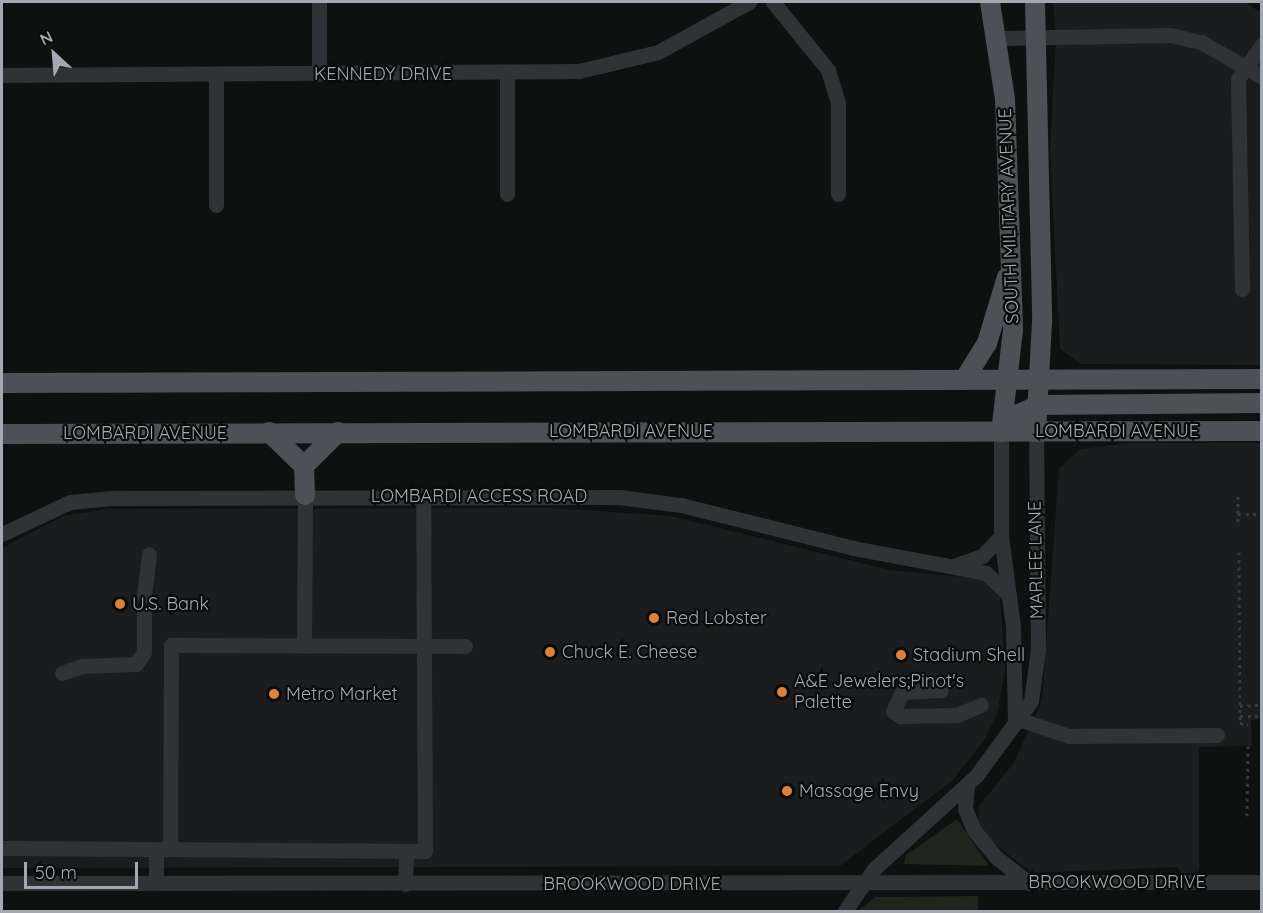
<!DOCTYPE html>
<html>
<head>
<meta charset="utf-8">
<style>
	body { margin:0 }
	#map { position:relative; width:1263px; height:913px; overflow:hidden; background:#0f1010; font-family:Quicksand,sans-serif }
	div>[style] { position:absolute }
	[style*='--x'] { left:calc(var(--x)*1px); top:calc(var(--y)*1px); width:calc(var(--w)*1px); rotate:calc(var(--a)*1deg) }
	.built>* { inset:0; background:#1b1c1d }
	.green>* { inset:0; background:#1e241e }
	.path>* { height:3px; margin-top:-1.5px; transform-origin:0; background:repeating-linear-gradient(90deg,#37393c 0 3px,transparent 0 7.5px) }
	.minor>* { height:15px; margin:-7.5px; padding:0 7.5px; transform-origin:7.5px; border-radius:7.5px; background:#313235 }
	.major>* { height:20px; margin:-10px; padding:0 10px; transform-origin:10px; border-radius:10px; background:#4d5054 }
	.dots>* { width:16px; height:16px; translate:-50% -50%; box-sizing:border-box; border:3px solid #0a0b0b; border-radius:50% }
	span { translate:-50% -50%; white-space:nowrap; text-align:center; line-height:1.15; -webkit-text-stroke:4.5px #0a0b0b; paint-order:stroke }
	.street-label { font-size:18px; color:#a2a9b0 }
	.poi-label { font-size:18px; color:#a2a9b0 }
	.left { translate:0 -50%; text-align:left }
	.frame { position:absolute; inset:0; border:3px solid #a2a9b0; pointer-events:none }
	.north { position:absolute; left:24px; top:24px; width:60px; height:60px; -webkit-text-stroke:4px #0a0b0b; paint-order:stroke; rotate:334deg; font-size:16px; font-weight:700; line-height:24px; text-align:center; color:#a2a9b0 }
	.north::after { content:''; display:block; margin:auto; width:21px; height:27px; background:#a2a9b0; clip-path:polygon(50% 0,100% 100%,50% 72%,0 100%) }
	.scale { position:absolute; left:24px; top:862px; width:114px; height:27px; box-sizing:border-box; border:3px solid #a2a9b0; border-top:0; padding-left:8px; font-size:18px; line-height:21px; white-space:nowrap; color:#a2a9b0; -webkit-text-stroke:4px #0a0b0b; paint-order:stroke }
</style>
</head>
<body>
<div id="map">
	<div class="built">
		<i style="clip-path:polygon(1053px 2px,1245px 2px,1261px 13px,1261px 365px,1081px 364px,1060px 349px,1050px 149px,1056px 38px)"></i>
		<i style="clip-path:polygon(1128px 443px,1261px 443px,1261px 719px,1251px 720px,1252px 746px,1199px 747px,1199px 873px,1181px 873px,1177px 867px,1032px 873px,986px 837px,978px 821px,979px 806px,1013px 764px,1042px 701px,1059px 468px,1081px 449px)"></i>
		<i style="clip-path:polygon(553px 508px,671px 516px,889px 570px,985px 579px,1000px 597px,1005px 671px,997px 714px,985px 739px,953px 780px,840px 866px,2px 868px,2px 548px,63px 516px,108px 509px)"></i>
	</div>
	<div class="green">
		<i style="clip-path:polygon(957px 819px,989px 866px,904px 864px,906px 855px)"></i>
		<i style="clip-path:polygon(978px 896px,978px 911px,858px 911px,875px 897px)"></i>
	</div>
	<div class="path">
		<i style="--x:1238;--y:496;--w:30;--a:90"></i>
		<i style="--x:1238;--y:514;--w:24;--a:0"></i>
		<i style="--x:1239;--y:552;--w:171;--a:89.7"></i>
		<i style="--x:1240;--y:723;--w:8;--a:14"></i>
		<i style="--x:1240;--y:706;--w:22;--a:-3"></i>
		<i style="--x:1240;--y:716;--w:22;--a:0"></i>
		<i style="--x:1247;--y:816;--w:70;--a:-89.2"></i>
	</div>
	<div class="minor">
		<i style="--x:319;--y:2;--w:72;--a:90"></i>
		<i style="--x:773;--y:2;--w:87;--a:51"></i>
		<i style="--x:828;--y:70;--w:34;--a:73"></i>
		<i style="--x:838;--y:103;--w:91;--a:90"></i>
		<i style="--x:998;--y:38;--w:172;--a:-1"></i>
		<i style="--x:1170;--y:35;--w:32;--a:13"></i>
		<i style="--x:1201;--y:42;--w:70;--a:29.8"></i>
		<i style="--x:216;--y:74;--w:131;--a:90"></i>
		<i style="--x:507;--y:74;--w:120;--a:90"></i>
		<i style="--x:2;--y:75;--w:577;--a:-0.4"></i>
		<i style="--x:579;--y:71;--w:81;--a:-13.5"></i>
		<i style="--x:658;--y:52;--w:104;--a:-28.8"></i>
		<i style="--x:1242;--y:289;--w:210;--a:-91.1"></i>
		<i style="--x:1238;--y:79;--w:42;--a:-54.8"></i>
		<i style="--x:1001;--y:432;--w:104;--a:90"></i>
		<i style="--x:1001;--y:536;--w:91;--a:82.4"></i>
		<i style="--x:1013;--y:626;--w:92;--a:88.8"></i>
		<i style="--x:2;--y:534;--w:75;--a:-25.2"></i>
		<i style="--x:70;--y:502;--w:42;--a:-5.4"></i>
		<i style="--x:112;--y:498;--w:507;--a:-0.11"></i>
		<i style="--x:619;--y:497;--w:63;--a:7.4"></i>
		<i style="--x:681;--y:505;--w:177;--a:14"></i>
		<i style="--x:853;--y:548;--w:135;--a:10.6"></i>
		<i style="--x:986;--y:573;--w:32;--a:44"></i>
		<i style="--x:956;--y:565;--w:28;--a:-19"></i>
		<i style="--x:982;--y:556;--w:28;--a:-46"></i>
		<i style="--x:144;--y:595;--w:41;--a:-83"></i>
		<i style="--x:304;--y:646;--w:151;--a:-89.6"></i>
		<i style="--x:62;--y:673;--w:20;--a:-20"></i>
		<i style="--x:81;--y:666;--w:55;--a:-2.1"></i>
		<i style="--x:136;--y:664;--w:14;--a:-56"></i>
		<i style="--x:144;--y:652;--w:39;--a:-90"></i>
		<i style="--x:941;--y:690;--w:39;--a:177"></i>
		<i style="--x:902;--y:692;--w:21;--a:115"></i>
		<i style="--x:893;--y:711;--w:9;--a:36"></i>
		<i style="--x:900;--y:716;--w:57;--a:-1"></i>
		<i style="--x:957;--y:715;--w:26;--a:-23"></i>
		<i style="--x:1015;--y:718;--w:57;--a:18.4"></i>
		<i style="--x:1069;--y:736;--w:148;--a:-0.4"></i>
		<i style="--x:967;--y:786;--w:23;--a:95"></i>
		<i style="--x:965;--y:809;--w:23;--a:67"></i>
		<i style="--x:974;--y:830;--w:36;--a:51"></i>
		<i style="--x:997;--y:858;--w:41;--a:38"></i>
		<i style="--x:2;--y:848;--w:423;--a:0.4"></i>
		<i style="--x:425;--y:851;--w:356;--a:-90.3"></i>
		<i style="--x:156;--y:849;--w:34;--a:90"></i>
		<i style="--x:170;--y:849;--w:204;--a:-89.7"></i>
		<i style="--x:171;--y:645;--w:294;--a:0.2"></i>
		<i style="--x:2;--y:883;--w:1260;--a:-0.05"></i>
		<i style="--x:405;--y:884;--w:33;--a:-88"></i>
		<i style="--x:844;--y:912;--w:52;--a:-55.1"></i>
		<i style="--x:874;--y:869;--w:138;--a:-42.4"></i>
		<i style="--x:976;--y:776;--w:93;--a:-53.7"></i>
		<i style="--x:1031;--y:701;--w:51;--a:-82.2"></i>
		<i style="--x:1038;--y:650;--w:218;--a:-90.5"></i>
	</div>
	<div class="major">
		<i style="--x:990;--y:2;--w:98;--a:81.2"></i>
		<i style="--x:1005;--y:99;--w:231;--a:88"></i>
		<i style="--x:1013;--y:330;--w:103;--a:96.7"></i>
		<i style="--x:1035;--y:2;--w:320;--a:88.7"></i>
		<i style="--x:1042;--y:322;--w:110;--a:93.1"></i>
		<i style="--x:964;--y:380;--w:44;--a:-58.1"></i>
		<i style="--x:987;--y:343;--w:69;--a:-73.1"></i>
		<i style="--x:2;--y:383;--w:1260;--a:-0.18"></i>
		<i style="--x:269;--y:432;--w:49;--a:44.2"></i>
		<i style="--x:304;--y:466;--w:29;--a:88"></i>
		<i style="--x:1001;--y:432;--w:23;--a:-49"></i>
		<i style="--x:1016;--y:415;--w:25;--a:-23"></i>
		<i style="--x:1039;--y:405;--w:223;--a:-0.5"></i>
		<i style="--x:2;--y:434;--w:1260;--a:-0.14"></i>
		<i style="--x:304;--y:466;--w:48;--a:-45"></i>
	</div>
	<div class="dots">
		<i style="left:120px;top:604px;background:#dd823a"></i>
		<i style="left:654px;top:618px;background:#dd823a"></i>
		<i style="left:550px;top:652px;background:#dd823a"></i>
		<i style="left:901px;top:655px;background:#dd823a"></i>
		<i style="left:782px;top:692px;background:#dd823a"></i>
		<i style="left:274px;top:694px;background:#dd823a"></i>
		<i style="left:787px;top:791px;background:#dd823a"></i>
	</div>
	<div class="street-label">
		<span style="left:383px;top:74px">KENNEDY DRIVE</span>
		<span style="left:1009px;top:216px;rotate:-92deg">SOUTH MILITARY AVENUE</span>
		<span style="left:631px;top:431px">LOMBARDI AVENUE</span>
		<span style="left:1117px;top:431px">LOMBARDI AVENUE</span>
		<span style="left:145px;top:433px">LOMBARDI AVENUE</span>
		<span style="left:479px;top:496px">LOMBARDI ACCESS ROAD</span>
		<span style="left:1036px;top:560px;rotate:-91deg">MARLEE LANE</span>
		<span style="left:1117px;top:882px">BROOKWOOD DRIVE</span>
		<span style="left:632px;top:884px">BROOKWOOD DRIVE</span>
	</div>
	<div class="poi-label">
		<span class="left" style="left:132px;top:604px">U.S. Bank</span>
		<span class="left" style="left:666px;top:618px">Red Lobster</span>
		<span class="left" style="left:562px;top:652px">Chuck E. Cheese</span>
		<span class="left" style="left:913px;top:655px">Stadium Shell</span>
		<span class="left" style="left:794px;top:692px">A&amp;E Jewelers;Pinot's<br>Palette</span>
		<span class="left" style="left:286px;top:694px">Metro Market</span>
		<span class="left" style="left:799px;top:791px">Massage Envy</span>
	</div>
	<div class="frame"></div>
	<div class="north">N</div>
	<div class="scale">50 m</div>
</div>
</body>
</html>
